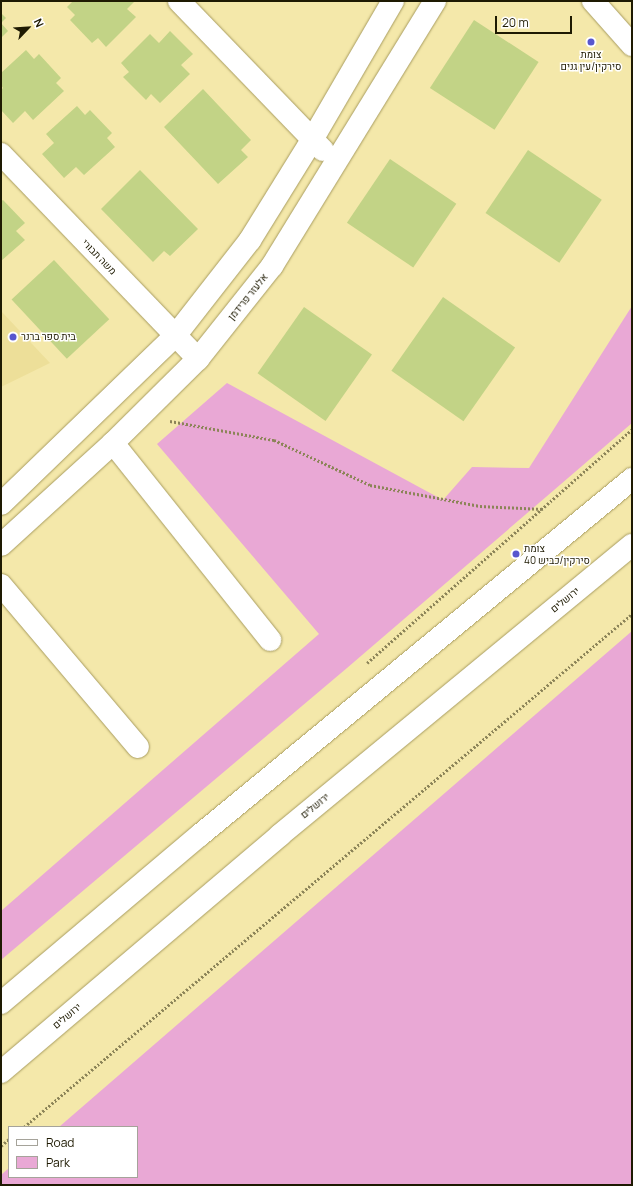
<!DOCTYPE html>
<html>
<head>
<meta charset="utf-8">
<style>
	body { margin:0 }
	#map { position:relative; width:633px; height:1186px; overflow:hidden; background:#f4e8aa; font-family:Manrope,Heebo,sans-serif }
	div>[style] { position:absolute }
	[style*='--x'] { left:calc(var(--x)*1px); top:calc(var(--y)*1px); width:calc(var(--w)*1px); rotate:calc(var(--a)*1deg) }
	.built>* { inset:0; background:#eddf99 }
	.green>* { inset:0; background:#e9a8d5 }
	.building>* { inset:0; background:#c2d386; transform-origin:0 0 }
	.path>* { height:2.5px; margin-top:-1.25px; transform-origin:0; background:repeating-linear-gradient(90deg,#8c8458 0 2px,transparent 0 4px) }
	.roads { filter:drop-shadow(0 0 1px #a89c60) drop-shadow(0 0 1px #a89c60) }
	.minor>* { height:22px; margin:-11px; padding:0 11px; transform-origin:11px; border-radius:11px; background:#fff }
	.major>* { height:22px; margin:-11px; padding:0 11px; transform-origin:11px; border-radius:11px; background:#fff }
	.highway>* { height:22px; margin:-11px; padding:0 11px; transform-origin:11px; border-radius:11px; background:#fff }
	.dots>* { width:11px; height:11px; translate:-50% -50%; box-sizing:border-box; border:2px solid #fff; border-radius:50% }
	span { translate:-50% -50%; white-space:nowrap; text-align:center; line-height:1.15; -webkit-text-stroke:3px #fff; paint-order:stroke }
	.poi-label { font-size:10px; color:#1e1a02 }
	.left { translate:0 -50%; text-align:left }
	.street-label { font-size:10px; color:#1e1a02 }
	.frame { position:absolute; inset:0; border:2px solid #1e1a02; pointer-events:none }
	.legend { position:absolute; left:8px; top:1126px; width:130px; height:52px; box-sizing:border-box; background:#fff; border:1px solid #a5a39a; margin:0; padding:5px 7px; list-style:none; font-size:12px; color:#1e1a02 }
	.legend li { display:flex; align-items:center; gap:8px; height:20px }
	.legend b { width:20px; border:1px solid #a5a39a }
	.north { position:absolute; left:8px; top:8px; width:40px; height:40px; -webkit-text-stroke:3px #fff; paint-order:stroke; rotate:65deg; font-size:11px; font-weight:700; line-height:16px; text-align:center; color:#1e1a02 }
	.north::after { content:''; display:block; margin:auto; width:14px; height:18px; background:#1e1a02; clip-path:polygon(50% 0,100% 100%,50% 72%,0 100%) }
	.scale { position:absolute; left:495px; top:16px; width:77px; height:18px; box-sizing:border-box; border:2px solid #1e1a02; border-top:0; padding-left:5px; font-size:12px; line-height:14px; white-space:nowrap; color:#1e1a02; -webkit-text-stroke:3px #fff; paint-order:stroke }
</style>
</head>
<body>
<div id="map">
	<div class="built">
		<i style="clip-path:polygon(1px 311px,50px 363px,1px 387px)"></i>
	</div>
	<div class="green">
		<i style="clip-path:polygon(632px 306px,632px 423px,347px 668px,1px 960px,1px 911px,319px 634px,157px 444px,227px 383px,443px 500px,472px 467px,529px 468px)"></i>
		<i style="clip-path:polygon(632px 631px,632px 1185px,1px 1185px,1px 1175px,9px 1168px,9px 1177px,137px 1177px,137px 1127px,59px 1127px)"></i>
	</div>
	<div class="building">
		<i style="clip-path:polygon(73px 1px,135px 1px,127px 9px,136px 17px,106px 47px,98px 38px,92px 43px,70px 20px,75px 15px,67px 7px)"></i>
		<i style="clip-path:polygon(1px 13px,6px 18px,1px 23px)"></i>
		<i style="left:474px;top:20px;width:77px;height:81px;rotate:33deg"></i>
		<i style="clip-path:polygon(1px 23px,8px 31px,1px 38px)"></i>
		<i style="clip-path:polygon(170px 31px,193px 54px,181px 65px,190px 74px,160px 103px,151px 94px,146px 100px,123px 77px,129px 72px,121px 63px,150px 34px,159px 43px)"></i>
		<i style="clip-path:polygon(26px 50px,34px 59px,39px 54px,61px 78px,56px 83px,64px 91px,33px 120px,25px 111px,13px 123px,1px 110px,1px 90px,3px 88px,1px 85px,1px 73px)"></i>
		<i style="clip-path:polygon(203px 89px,251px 140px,241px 150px,248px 157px,218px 184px,164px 127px)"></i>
		<i style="clip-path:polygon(77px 106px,85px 115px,90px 110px,112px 133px,107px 138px,115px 147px,84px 175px,76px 167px,64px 178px,42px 154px,54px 143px,46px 134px)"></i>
		<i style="left:528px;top:150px;width:89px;height:76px;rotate:34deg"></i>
		<i style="left:390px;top:159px;width:80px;height:77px;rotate:34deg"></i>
		<i style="clip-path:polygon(140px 170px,198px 229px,170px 256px,164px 251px,153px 262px,101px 209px)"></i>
		<i style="clip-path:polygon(3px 200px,25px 223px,16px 231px,25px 240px,1px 261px,1px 201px)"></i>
		<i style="left:54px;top:260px;width:81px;height:58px;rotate:47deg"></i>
		<i style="left:443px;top:297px;width:88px;height:90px;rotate:35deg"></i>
		<i style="left:304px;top:307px;width:83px;height:81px;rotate:35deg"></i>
	</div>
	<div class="path">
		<i style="--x:170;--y:421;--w:106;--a:10.4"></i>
		<i style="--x:274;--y:440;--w:106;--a:25.1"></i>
		<i style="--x:370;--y:485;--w:112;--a:10.8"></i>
		<i style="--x:480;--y:506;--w:62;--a:2.8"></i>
		<i style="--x:367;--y:663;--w:354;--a:-41.4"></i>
		<i style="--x:24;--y:1127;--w:796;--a:-40.16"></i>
		<i style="--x:1;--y:1146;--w:11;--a:-41"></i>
	</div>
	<div class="roads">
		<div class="minor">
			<i style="--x:179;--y:1;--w:207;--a:46"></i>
			<i style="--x:1;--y:154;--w:284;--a:46.1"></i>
			<i style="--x:113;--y:443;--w:252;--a:51.4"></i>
			<i style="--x:1;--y:504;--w:242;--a:-44"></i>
			<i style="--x:175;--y:336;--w:122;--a:-52"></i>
			<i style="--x:250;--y:240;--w:118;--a:-58.2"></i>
			<i style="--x:312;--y:140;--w:161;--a:-59.8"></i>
			<i style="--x:1;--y:545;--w:151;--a:-42.3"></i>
			<i style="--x:113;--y:443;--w:120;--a:-44.7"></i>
			<i style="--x:198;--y:359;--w:119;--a:-51.5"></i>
			<i style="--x:272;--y:266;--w:311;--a:-58.4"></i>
			<i style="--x:1;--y:585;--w:212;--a:49.8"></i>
		</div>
		<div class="major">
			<i style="--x:593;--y:1;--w:59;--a:48.4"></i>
		</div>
		<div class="highway">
			<i style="--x:1;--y:1003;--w:260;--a:-40.2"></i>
			<i style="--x:200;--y:835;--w:560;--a:-39.49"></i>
			<i style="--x:1;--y:1072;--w:366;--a:-40.3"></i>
			<i style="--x:280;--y:835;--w:456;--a:-39.5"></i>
		</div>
	</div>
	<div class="dots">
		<i style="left:591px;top:42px;background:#5856ce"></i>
		<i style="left:13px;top:337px;background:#5856ce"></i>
		<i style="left:516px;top:554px;background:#5856ce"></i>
	</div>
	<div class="poi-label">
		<span style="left:591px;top:60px">צומת<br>סירקין/עין גנים</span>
		<span class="left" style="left:21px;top:337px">בית ספר ברנר</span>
		<span class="left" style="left:524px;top:554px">צומת<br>סירקין/כביש 40</span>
	</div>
	<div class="street-label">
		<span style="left:99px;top:257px;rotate:46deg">משה תבורי</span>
		<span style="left:248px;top:297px;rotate:-51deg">אלעזר פרידמן</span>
		<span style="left:565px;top:600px;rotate:-39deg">ירושלים</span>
		<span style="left:315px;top:806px;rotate:-39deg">ירושלים</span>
		<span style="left:67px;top:1016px;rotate:-40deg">ירושלים</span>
	</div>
	<div class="frame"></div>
	<ul class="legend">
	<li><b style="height:5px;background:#fff"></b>Road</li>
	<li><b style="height:11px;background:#e9a8d5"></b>Park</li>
	</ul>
	<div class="north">N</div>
	<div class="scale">20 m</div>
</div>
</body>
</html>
